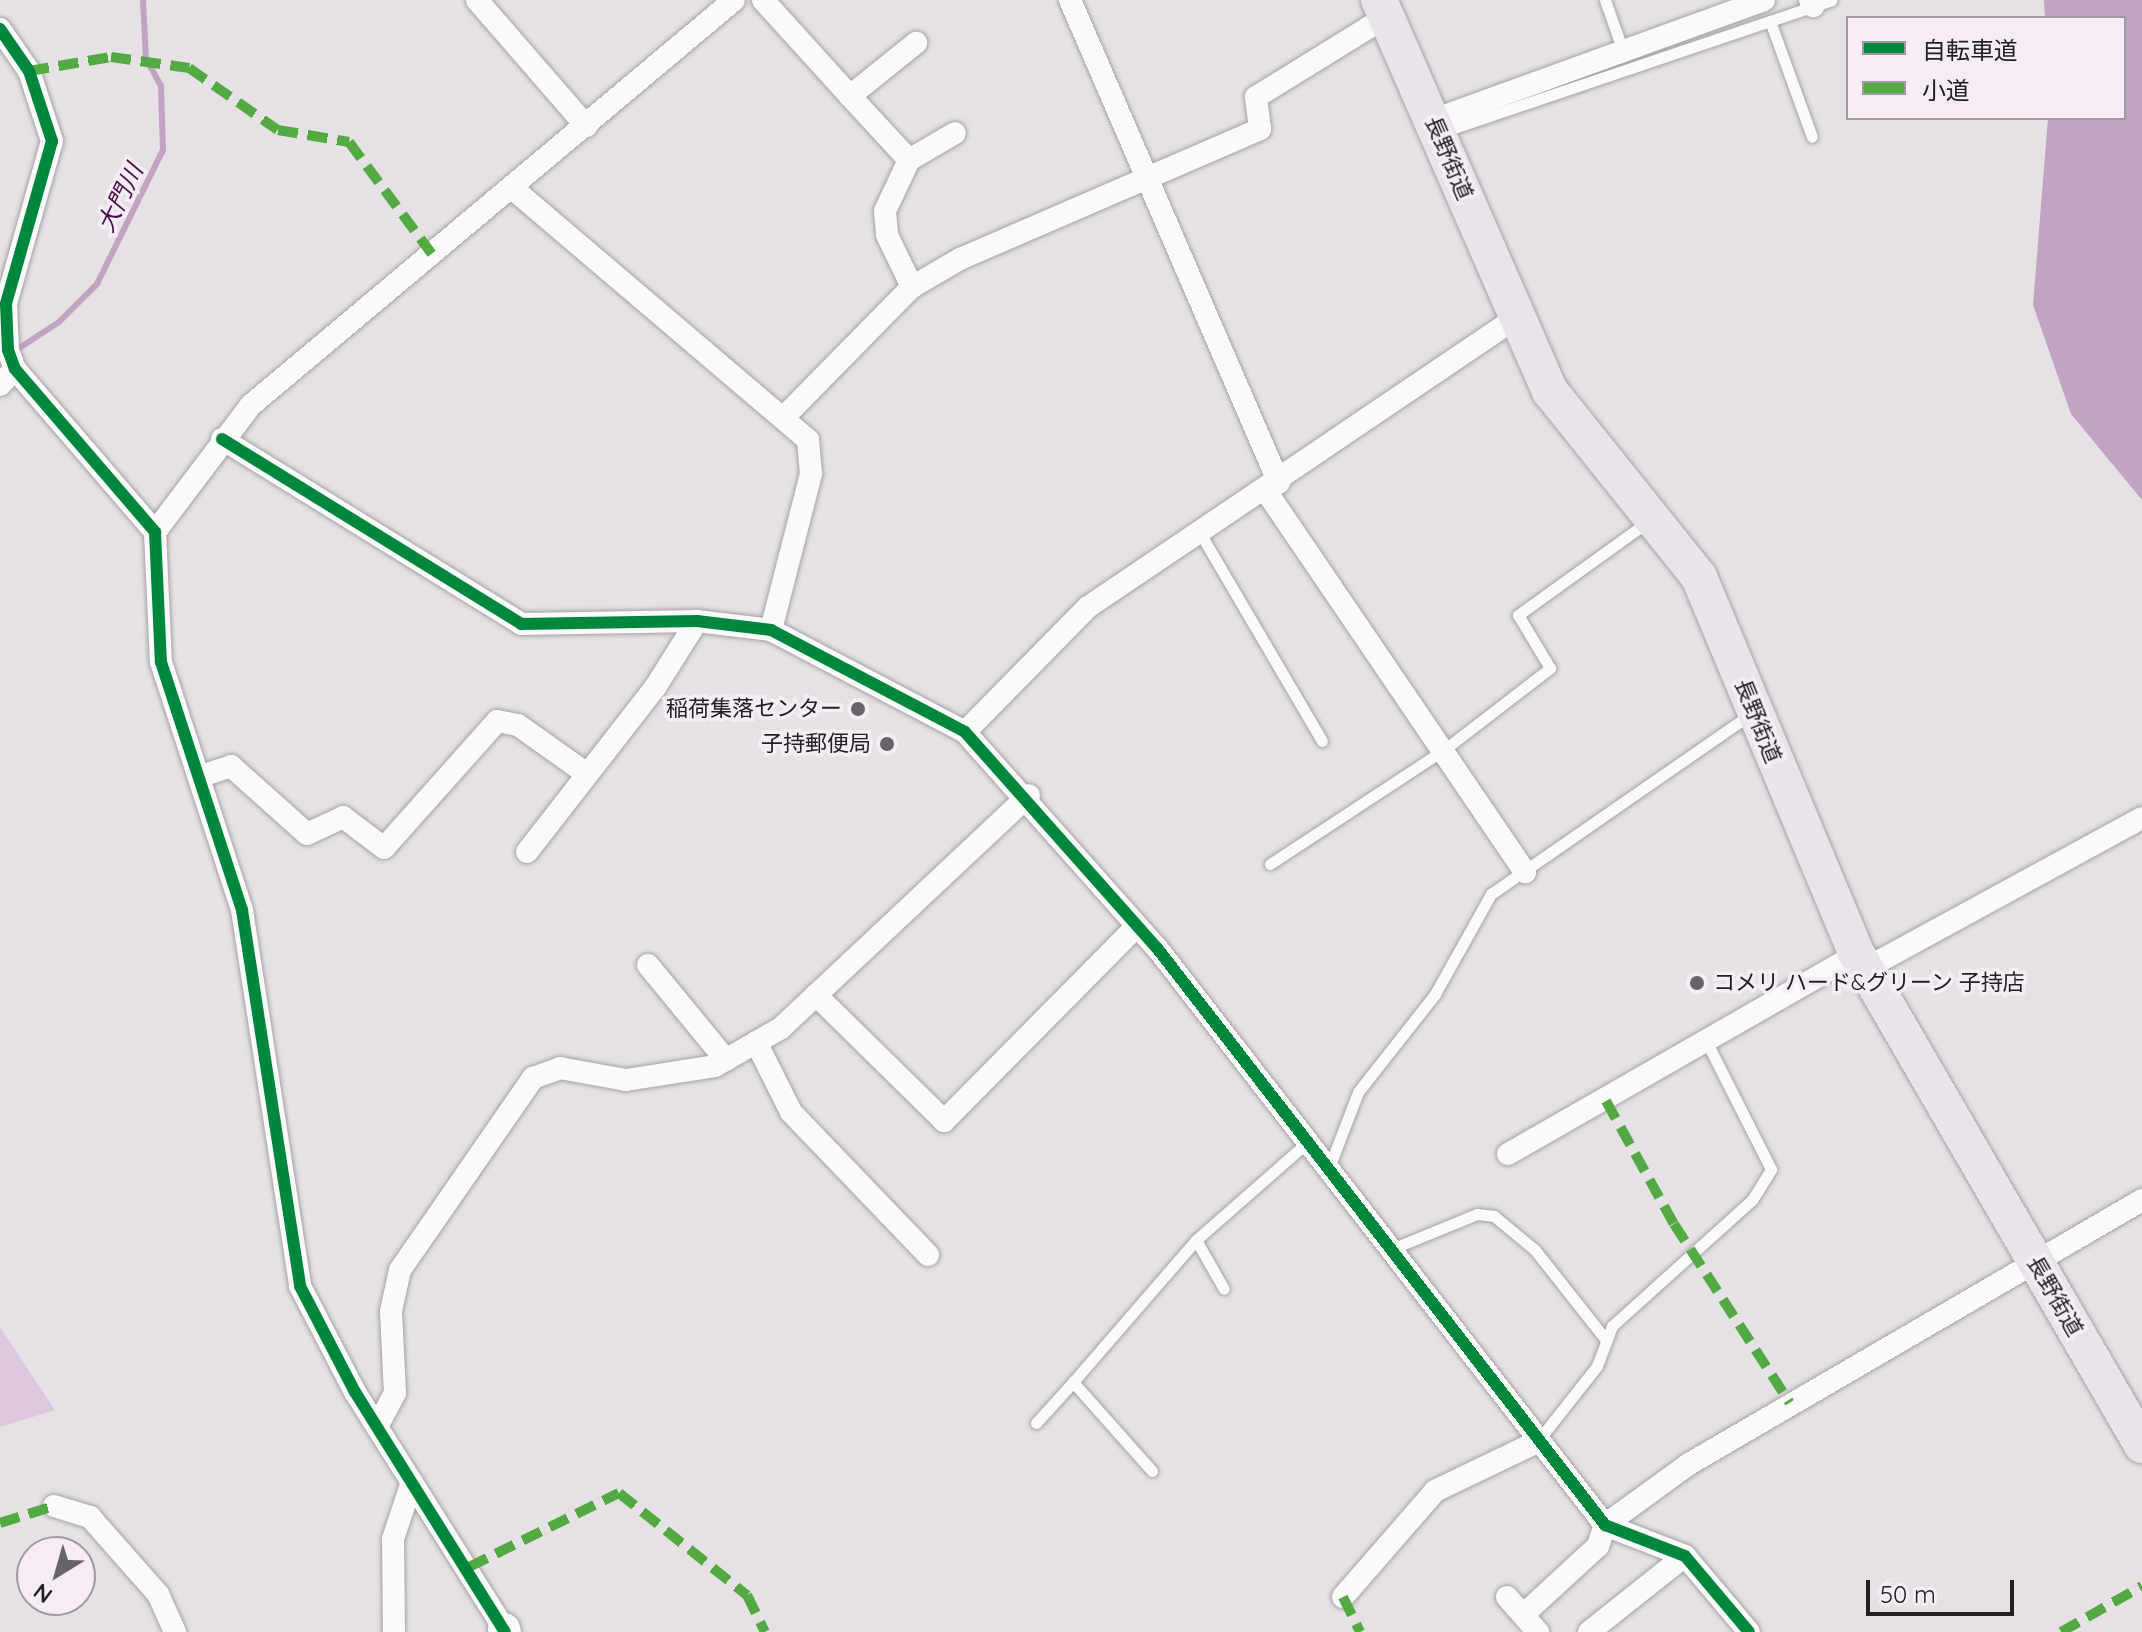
<!DOCTYPE html>
<html>
<head>
<meta charset="utf-8">
<style>
	body { margin:0 }
	#map { position:relative; width:2142px; height:1632px; overflow:hidden; background:#e5e1e5; font-family:Quicksand,"Noto Sans JP",sans-serif }
	div>[style] { position:absolute }
	[style*='--x'] { left:calc(var(--x)*1px); top:calc(var(--y)*1px); width:calc(var(--w)*1px); rotate:calc(var(--a)*1deg) }
	.green>* { inset:0; background:#dec6df }
	.water>* { inset:0; background:#c1a3c2 }
	.stream>* { height:6px; margin:-3px; padding:0 3px; transform-origin:3px; border-radius:3px; background:#c1a3c2 }
	.roads { filter:drop-shadow(0 0 2px #a5a2a5) drop-shadow(0 0 2px #a5a2a5) }
	.lane>* { height:11px; margin:-5.5px; padding:0 5.5px; transform-origin:5.5px; border-radius:5.5px; background:#fbfafb }
	.street>* { height:22px; margin:-11px; padding:0 11px; transform-origin:11px; border-radius:11px; background:#fbfafb }
	.secondary>* { height:32px; margin:-16px; padding:0 16px; transform-origin:16px; border-radius:16px; background:#fbfafb }
	.primary>* { height:36px; margin:-18px; padding:0 18px; transform-origin:18px; border-radius:18px; background:#ebe3eb }
	.quiet>* { height:10px; margin-top:-5px; transform-origin:0; background:repeating-linear-gradient(90deg,#53aa43 0 20px,transparent 0 30px) }
	.cycleway>* { height:12px; margin:-6px; padding:0 6px; transform-origin:6px; border-radius:6px; background:#00873e }
	.dots>* { width:22px; height:22px; translate:-50% -50%; box-sizing:border-box; border:4px solid #f5ecf5; border-radius:50% }
	span { translate:-50% -50%; white-space:nowrap; text-align:center; line-height:1.15; -webkit-text-stroke:7px #f5ecf5; paint-order:stroke }
	.street-label { font-size:22px; color:#232023 }
	.poi-label { font-size:22px; color:#232023 }
	.right { translate:-100% -50%; text-align:right }
	.left { translate:0 -50%; text-align:left }
	.water-label { font-size:24px; color:#441047; font-style:italic }
	.legend { position:absolute; left:1846px; top:16px; width:280px; height:104px; box-sizing:border-box; background:#f5ecf5; border:2px solid #a19aa1; margin:0; padding:10px 14px; list-style:none; font-size:24px; color:#232023 }
	.legend li { display:flex; align-items:center; gap:16px; height:40px }
	.legend b { width:40px; border:2px solid #a19aa1 }
	.north { position:absolute; left:16px; top:1536px; width:80px; height:80px; box-sizing:border-box; background:#f5ecf5; border:2px solid #a19aa1; border-radius:50%; rotate:217deg; font-size:22px; font-weight:700; line-height:32px; text-align:center; color:#232023 }
	.north::after { content:''; display:block; margin:auto; width:28px; height:36px; background:#676467; clip-path:polygon(50% 0,100% 100%,50% 72%,0 100%) }
	.scale { position:absolute; left:1866px; top:1580px; width:148px; height:36px; box-sizing:border-box; border:4px solid #232023; border-top:0; padding-left:10px; font-size:24px; line-height:28px; white-space:nowrap; color:#232023; -webkit-text-stroke:6px #f5ecf5; paint-order:stroke }
</style>
</head>
<body>
<div id="map">
	<div class="green">
		<i style="clip-path:polygon(0 1327px,55px 1410px,0 1427px)"></i>
	</div>
	<div class="water">
		<i style="clip-path:polygon(2044px 0,2142px 0,2142px 500px,2071px 414px,2033px 305px,2048px 118px,2124px 118px,2124px 18px,2045px 18px)"></i>
	</div>
	<div class="stream">
		<i style="--x:13;--y:352;--w:55;--a:-33.1"></i>
		<i style="--x:59;--y:322;--w:54;--a:-45"></i>
		<i style="--x:97;--y:284;--w:149;--a:-63.8"></i>
		<i style="--x:163;--y:150;--w:64;--a:-91.8"></i>
		<i style="--x:161;--y:86;--w:31;--a:-119"></i>
		<i style="--x:146;--y:59;--w:59;--a:-92.9"></i>
	</div>
	<div class="roads">
		<div class="lane">
			<i style="--x:1605;--y:0;--w:54;--a:70.6"></i>
			<i style="--x:1770;--y:21;--w:123;--a:70.1"></i>
			<i style="--x:1442;--y:132;--w:411;--a:-18.7"></i>
			<i style="--x:1200;--y:533;--w:241;--a:59.6"></i>
			<i style="--x:1270;--y:864;--w:209;--a:-33.3"></i>
			<i style="--x:1445;--y:749;--w:133;--a:-37.6"></i>
			<i style="--x:1550;--y:668;--w:62;--a:-121.1"></i>
			<i style="--x:1518;--y:615;--w:161;--a:-35.7"></i>
			<i style="--x:1330;--y:1165;--w:78;--a:-69"></i>
			<i style="--x:1358;--y:1092;--w:125;--a:-51.8"></i>
			<i style="--x:1435;--y:994;--w:115;--a:-60.8"></i>
			<i style="--x:1491;--y:894;--w:318;--a:-34.7"></i>
			<i style="--x:1196;--y:1240;--w:152;--a:-41.3"></i>
			<i style="--x:1394;--y:1248;--w:90;--a:-22.3"></i>
			<i style="--x:1477;--y:1214;--w:17;--a:7"></i>
			<i style="--x:1494;--y:1216;--w:53;--a:39.7"></i>
			<i style="--x:1535;--y:1250;--w:115;--a:51.7"></i>
			<i style="--x:1073;--y:1382;--w:188;--a:-49.1"></i>
			<i style="--x:1196;--y:1240;--w:56;--a:60.3"></i>
			<i style="--x:1036;--y:1423;--w:55;--a:-47.9"></i>
			<i style="--x:1073;--y:1382;--w:119;--a:48.4"></i>
			<i style="--x:1537;--y:1442;--w:97;--a:-51.7"></i>
			<i style="--x:1597;--y:1366;--w:43;--a:-69.4"></i>
			<i style="--x:1612;--y:1326;--w:188;--a:-42"></i>
			<i style="--x:1752;--y:1200;--w:36;--a:-58"></i>
			<i style="--x:1771;--y:1169;--w:141;--a:-116.9"></i>
		</div>
		<div class="street">
			<i style="--x:477;--y:0;--w:167;--a:49.1"></i>
			<i style="--x:763;--y:0;--w:130;--a:47.8"></i>
			<i style="--x:850;--y:96;--w:85;--a:-38.8"></i>
			<i style="--x:1070;--y:0;--w:526;--a:66.6"></i>
			<i style="--x:1810;--y:0;--w:7;--a:63"></i>
			<i style="--x:0;--y:29;--w:51;--a:55.4"></i>
			<i style="--x:29;--y:71;--w:74;--a:71.8"></i>
			<i style="--x:52;--y:141;--w:169;--a:105.8"></i>
			<i style="--x:6;--y:304;--w:46;--a:87.5"></i>
			<i style="--x:8;--y:350;--w:20;--a:70"></i>
			<i style="--x:15;--y:369;--w:215;--a:49.3"></i>
			<i style="--x:155;--y:532;--w:130;--a:87.4"></i>
			<i style="--x:161;--y:662;--w:261;--a:71.9"></i>
			<i style="--x:242;--y:910;--w:380;--a:81.2"></i>
			<i style="--x:300;--y:1286;--w:119;--a:62.6"></i>
			<i style="--x:355;--y:1392;--w:280;--a:57.8"></i>
			<i style="--x:850;--y:96;--w:87;--a:47.3"></i>
			<i style="--x:909;--y:160;--w:56;--a:115.2"></i>
			<i style="--x:885;--y:211;--w:24;--a:85"></i>
			<i style="--x:887;--y:235;--w:58;--a:64.3"></i>
			<i style="--x:1433;--y:120;--w:352;--a:-19.9"></i>
			<i style="--x:909;--y:160;--w:53;--a:-30.4"></i>
			<i style="--x:512;--y:188;--w:389;--a:40.4"></i>
			<i style="--x:808;--y:440;--w:34;--a:85"></i>
			<i style="--x:811;--y:474;--w:161;--a:104.4"></i>
			<i style="--x:0;--y:385;--w:22;--a:-47"></i>
			<i style="--x:786;--y:415;--w:180;--a:-45.5"></i>
			<i style="--x:912;--y:287;--w:56;--a:-30.3"></i>
			<i style="--x:960;--y:259;--w:327;--a:-23.4"></i>
			<i style="--x:1260;--y:129;--w:32;--a:-97"></i>
			<i style="--x:1256;--y:97;--w:154;--a:-31.7"></i>
			<i style="--x:222;--y:439;--w:352;--a:31.7"></i>
			<i style="--x:521;--y:624;--w:176;--a:-1"></i>
			<i style="--x:697;--y:621;--w:75;--a:6.9"></i>
			<i style="--x:771;--y:630;--w:219;--a:27.7"></i>
			<i style="--x:965;--y:732;--w:289;--a:48.4"></i>
			<i style="--x:1157;--y:948;--w:731;--a:52.17"></i>
			<i style="--x:1605;--y:1525;--w:86;--a:21.2"></i>
			<i style="--x:1685;--y:1556;--w:99;--a:49.9"></i>
			<i style="--x:1266;--y:491;--w:461;--a:55.8"></i>
			<i style="--x:155;--y:532;--w:159;--a:-52.9"></i>
			<i style="--x:251;--y:405;--w:630;--a:-39.98"></i>
			<i style="--x:965;--y:732;--w:175;--a:-45.5"></i>
			<i style="--x:1088;--y:607;--w:516;--a:-34.03"></i>
			<i style="--x:201;--y:776;--w:32;--a:-18"></i>
			<i style="--x:231;--y:766;--w:102;--a:41.8"></i>
			<i style="--x:307;--y:834;--w:40;--a:-25"></i>
			<i style="--x:343;--y:817;--w:51;--a:37.1"></i>
			<i style="--x:384;--y:848;--w:170;--a:-48.3"></i>
			<i style="--x:497;--y:721;--w:21;--a:11"></i>
			<i style="--x:518;--y:725;--w:85;--a:35.4"></i>
			<i style="--x:527;--y:852;--w:210;--a:-52.1"></i>
			<i style="--x:656;--y:686;--w:77;--a:-57.8"></i>
			<i style="--x:648;--y:965;--w:123;--a:50.6"></i>
			<i style="--x:1865;--y:969;--w:315;--a:-28.6"></i>
			<i style="--x:816;--y:995;--w:180;--a:44.5"></i>
			<i style="--x:944;--y:1121;--w:274;--a:-45.3"></i>
			<i style="--x:756;--y:1042;--w:78;--a:63.4"></i>
			<i style="--x:791;--y:1112;--w:198;--a:46.2"></i>
			<i style="--x:1508;--y:1154;--w:402;--a:-29.8"></i>
			<i style="--x:379;--y:1423;--w:34;--a:-62"></i>
			<i style="--x:395;--y:1393;--w:82;--a:-92.8"></i>
			<i style="--x:391;--y:1311;--w:42;--a:-77.6"></i>
			<i style="--x:400;--y:1270;--w:234;--a:-55.3"></i>
			<i style="--x:533;--y:1078;--w:29;--a:-20"></i>
			<i style="--x:560;--y:1068;--w:67;--a:10.3"></i>
			<i style="--x:626;--y:1080;--w:90;--a:-8.9"></i>
			<i style="--x:715;--y:1066;--w:76;--a:-29.9"></i>
			<i style="--x:781;--y:1028;--w:340;--a:-43.2"></i>
			<i style="--x:54;--y:1506;--w:38;--a:17"></i>
			<i style="--x:90;--y:1517;--w:103;--a:48.6"></i>
			<i style="--x:158;--y:1594;--w:42;--a:65.9"></i>
			<i style="--x:1343;--y:1597;--w:140;--a:-49"></i>
			<i style="--x:1435;--y:1491;--w:113;--a:-25.7"></i>
			<i style="--x:1507;--y:1597;--w:47;--a:48.5"></i>
			<i style="--x:1523;--y:1615;--w:102;--a:-42.6"></i>
			<i style="--x:1598;--y:1546;--w:22;--a:-72"></i>
			<i style="--x:1605;--y:1525;--w:104;--a:-36"></i>
			<i style="--x:1689;--y:1464;--w:524;--a:-30.23"></i>
			<i style="--x:394;--y:1632;--w:93;--a:-90.6"></i>
			<i style="--x:393;--y:1539;--w:60;--a:-71.6"></i>
			<i style="--x:1589;--y:1632;--w:122;--a:-38.4"></i>
		</div>
		<div class="secondary">
			<i style="--x:504;--y:1629;--w:3;--a:72"></i>
		</div>
		<div class="primary">
			<i style="--x:1379;--y:0;--w:427;--a:66.4"></i>
			<i style="--x:1550;--y:391;--w:238;--a:51.3"></i>
			<i style="--x:1699;--y:577;--w:409;--a:67.3"></i>
			<i style="--x:1857;--y:954;--w:568;--a:59.87"></i>
		</div>
	</div>
	<div class="quiet">
		<i style="--x:29;--y:71;--w:83;--a:-9.7"></i>
		<i style="--x:111;--y:57;--w:79;--a:8"></i>
		<i style="--x:189;--y:68;--w:108;--a:34.9"></i>
		<i style="--x:278;--y:130;--w:72;--a:9.6"></i>
		<i style="--x:349;--y:142;--w:139;--a:53.5"></i>
		<i style="--x:1606;--y:1101;--w:141;--a:61.1"></i>
		<i style="--x:1674;--y:1224;--w:213;--a:57.1"></i>
		<i style="--x:0;--y:1523;--w:57;--a:-17.5"></i>
		<i style="--x:469;--y:1567;--w:167;--a:-26.3"></i>
		<i style="--x:619;--y:1493;--w:164;--a:38.6"></i>
		<i style="--x:747;--y:1595;--w:41;--a:64.1"></i>
		<i style="--x:1343;--y:1597;--w:39;--a:64"></i>
		<i style="--x:2061;--y:1632;--w:93;--a:-29.6"></i>
	</div>
	<div class="cycleway">
		<i style="--x:0;--y:29;--w:51;--a:55.4"></i>
		<i style="--x:29;--y:71;--w:74;--a:71.8"></i>
		<i style="--x:52;--y:141;--w:169;--a:105.8"></i>
		<i style="--x:6;--y:304;--w:46;--a:87.5"></i>
		<i style="--x:8;--y:350;--w:20;--a:70"></i>
		<i style="--x:15;--y:369;--w:215;--a:49.3"></i>
		<i style="--x:155;--y:532;--w:130;--a:87.4"></i>
		<i style="--x:161;--y:662;--w:261;--a:71.9"></i>
		<i style="--x:242;--y:910;--w:380;--a:81.2"></i>
		<i style="--x:300;--y:1286;--w:119;--a:62.6"></i>
		<i style="--x:355;--y:1392;--w:283;--a:58"></i>
		<i style="--x:222;--y:439;--w:352;--a:31.7"></i>
		<i style="--x:521;--y:624;--w:176;--a:-1"></i>
		<i style="--x:697;--y:621;--w:75;--a:6.9"></i>
		<i style="--x:771;--y:630;--w:219;--a:27.7"></i>
		<i style="--x:965;--y:732;--w:289;--a:48.4"></i>
		<i style="--x:1157;--y:948;--w:731;--a:52.17"></i>
		<i style="--x:1605;--y:1525;--w:86;--a:21.2"></i>
		<i style="--x:1685;--y:1556;--w:99;--a:49.9"></i>
	</div>
	<div class="dots">
		<i style="left:858px;top:709px;background:#676467"></i>
		<i style="left:887px;top:744px;background:#676467"></i>
		<i style="left:1697px;top:983px;background:#676467"></i>
	</div>
	<div class="street-label">
		<span style="left:1449px;top:158px;rotate:67deg">長野街道</span>
		<span style="left:1758px;top:721px;rotate:68deg">長野街道</span>
		<span style="left:2055px;top:1296px;rotate:60deg">長野街道</span>
	</div>
	<div class="poi-label">
		<span class="right" style="left:842px;top:709px">稲荷集落センター</span>
		<span class="right" style="left:871px;top:744px">子持郵便局</span>
		<span class="left" style="left:1713px;top:983px">コメリ ハード&amp;グリーン 子持店</span>
	</div>
	<div class="water-label">
		<span style="left:120px;top:198px;rotate:-64deg">大門川</span>
	</div>
	<ul class="legend">
	<li><b style="height:10px;background:#00873e"></b>自転車道</li>
	<li><b style="height:10px;background:#53aa43"></b>小道</li>
	</ul>
	<div class="north">N</div>
	<div class="scale">50 m</div>
</div>
</body>
</html>
